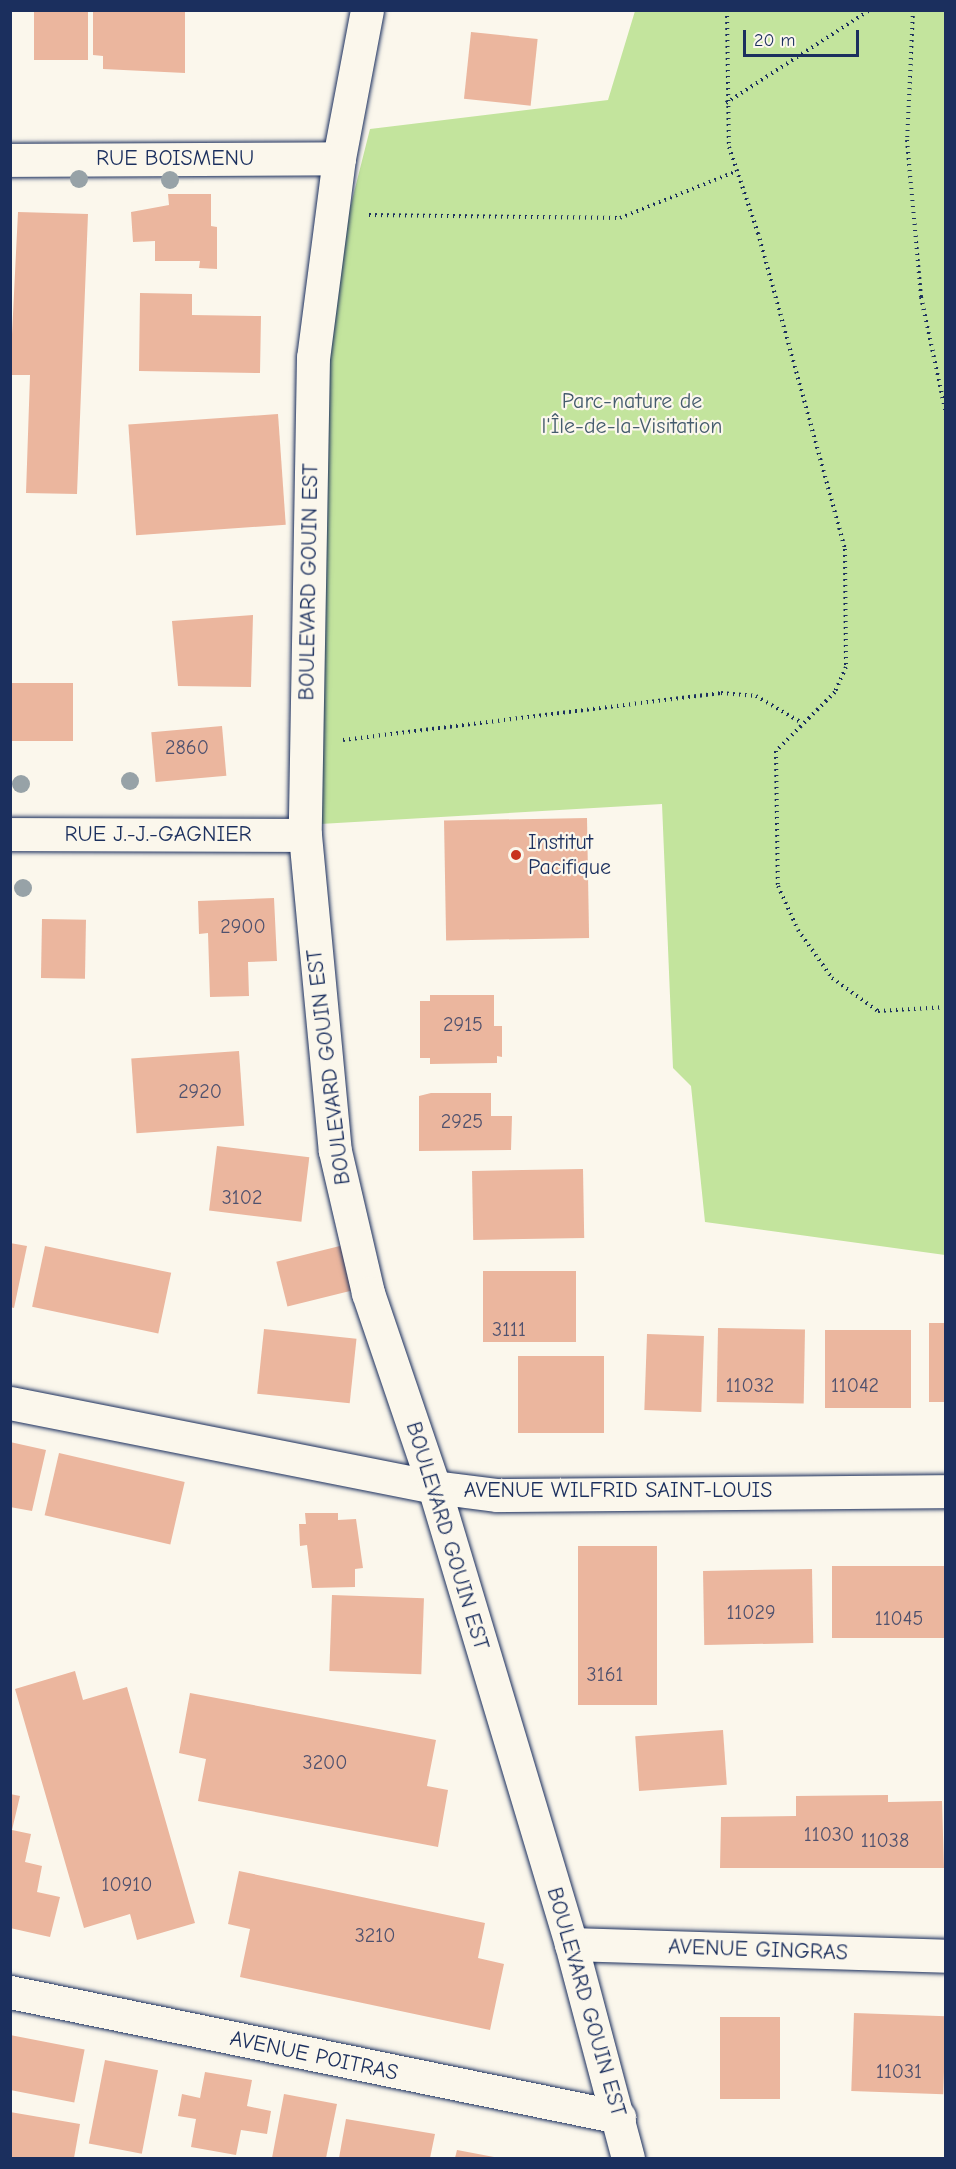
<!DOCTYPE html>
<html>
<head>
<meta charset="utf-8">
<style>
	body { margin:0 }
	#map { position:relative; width:956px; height:2169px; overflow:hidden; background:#fbf7ec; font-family:"Comic Neue",sans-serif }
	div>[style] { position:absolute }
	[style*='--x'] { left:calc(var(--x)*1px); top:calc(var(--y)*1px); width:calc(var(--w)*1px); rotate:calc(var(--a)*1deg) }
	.green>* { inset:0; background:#c3e49d }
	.building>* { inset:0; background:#ebb69e; transform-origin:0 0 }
	.path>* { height:4px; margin-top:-2px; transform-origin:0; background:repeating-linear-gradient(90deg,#1b2f5e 0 1.5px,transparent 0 6px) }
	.roads { filter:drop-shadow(0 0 2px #1b2f5e) drop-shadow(0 0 2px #1b2f5e) }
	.minor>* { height:33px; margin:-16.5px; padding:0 16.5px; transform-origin:16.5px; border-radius:16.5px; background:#fbf7ec }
	.tertiary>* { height:33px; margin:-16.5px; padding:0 16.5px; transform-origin:16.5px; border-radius:16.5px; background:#fbf7ec }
	.trees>* { width:18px; height:18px; margin:-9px; border-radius:50%; background:#97a2a7 }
	.dots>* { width:16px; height:16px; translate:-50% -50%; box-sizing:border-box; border:3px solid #fbf7ec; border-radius:50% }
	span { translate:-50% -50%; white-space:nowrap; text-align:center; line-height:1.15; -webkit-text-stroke:4.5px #fbf7ec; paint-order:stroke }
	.number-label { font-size:20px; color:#4f516e }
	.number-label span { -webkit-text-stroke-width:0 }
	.street-label { font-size:22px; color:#1b2f5e }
	.park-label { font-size:22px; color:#455c6e }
	.poi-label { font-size:22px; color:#1b2f5e }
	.left { translate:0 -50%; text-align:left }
	.frame { position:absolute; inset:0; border:12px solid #1b2f5e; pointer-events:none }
	.scale { position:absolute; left:743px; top:30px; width:116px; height:27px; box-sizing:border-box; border:3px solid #1b2f5e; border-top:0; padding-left:8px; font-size:18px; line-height:21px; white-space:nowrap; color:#1b2f5e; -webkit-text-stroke:4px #fbf7ec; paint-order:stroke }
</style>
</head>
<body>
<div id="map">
	<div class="green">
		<i style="clip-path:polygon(635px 11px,945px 11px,945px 1255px,705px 1222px,691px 1086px,673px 1068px,662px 804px,320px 824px,318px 335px,370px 129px,608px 100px)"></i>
	</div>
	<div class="building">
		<i style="left:34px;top:10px;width:54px;height:50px"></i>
		<i style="clip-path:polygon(93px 10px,185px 10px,185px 73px,103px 69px,103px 56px,93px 55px)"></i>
		<i style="left:471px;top:32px;width:67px;height:67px;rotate:6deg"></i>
		<i style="clip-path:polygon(168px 194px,211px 194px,211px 226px,217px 227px,217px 269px,199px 268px,200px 261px,155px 261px,155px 241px,133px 242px,131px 212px,169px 205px)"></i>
		<i style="clip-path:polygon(18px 212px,88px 214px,77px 494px,26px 493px,30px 375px,10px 375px)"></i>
		<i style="clip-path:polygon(140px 293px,192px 294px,192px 315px,261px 316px,260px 373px,139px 371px)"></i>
		<i style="left:278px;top:414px;width:111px;height:150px;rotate:86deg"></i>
		<i style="clip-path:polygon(253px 615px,251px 687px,178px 686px,172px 621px)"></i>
		<i style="left:10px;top:683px;width:63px;height:58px"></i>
		<i style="left:222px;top:726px;width:50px;height:71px;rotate:85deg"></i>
		<i style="left:587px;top:818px;width:120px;height:143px;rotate:89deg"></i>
		<i style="clip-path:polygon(274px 898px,277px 961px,248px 962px,249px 996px,210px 997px,208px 933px,199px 934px,198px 901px)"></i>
		<i style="left:42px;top:919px;width:44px;height:59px;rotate:1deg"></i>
		<i style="clip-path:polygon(430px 995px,494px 995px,494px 1026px,502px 1026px,502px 1057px,497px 1056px,497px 1063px,430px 1064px,430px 1058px,420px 1058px,420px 1001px,430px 1001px)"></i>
		<i style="left:239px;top:1051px;width:75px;height:108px;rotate:86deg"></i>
		<i style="clip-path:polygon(431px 1093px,491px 1093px,491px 1116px,512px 1116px,511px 1150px,419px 1151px,419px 1096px)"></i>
		<i style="left:217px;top:1146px;width:93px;height:65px;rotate:7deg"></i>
		<i style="left:583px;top:1169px;width:69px;height:111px;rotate:89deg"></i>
		<i style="clip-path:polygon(10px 1243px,27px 1246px,14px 1308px,10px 1307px)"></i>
		<i style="left:352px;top:1243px;width:46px;height:78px;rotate:76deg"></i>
		<i style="left:45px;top:1246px;width:129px;height:62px;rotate:12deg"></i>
		<i style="left:483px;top:1271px;width:93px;height:71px"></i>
		<i style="left:946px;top:1323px;width:79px;height:17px;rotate:90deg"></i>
		<i style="left:718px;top:1328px;width:87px;height:74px;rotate:1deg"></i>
		<i style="left:264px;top:1329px;width:93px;height:65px;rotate:6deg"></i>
		<i style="left:825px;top:1330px;width:86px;height:78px"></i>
		<i style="left:647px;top:1334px;width:57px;height:76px;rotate:2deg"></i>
		<i style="left:518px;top:1356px;width:86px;height:77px"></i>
		<i style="clip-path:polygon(10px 1442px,46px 1450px,32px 1511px,10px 1507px)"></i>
		<i style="left:59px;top:1453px;width:129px;height:64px;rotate:13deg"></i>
		<i style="clip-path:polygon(305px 1513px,338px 1513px,338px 1520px,356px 1519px,363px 1568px,355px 1569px,355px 1587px,312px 1588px,307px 1545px,300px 1546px,299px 1524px,306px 1524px)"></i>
		<i style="left:657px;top:1546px;width:159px;height:79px;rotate:90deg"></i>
		<i style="left:946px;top:1566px;width:72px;height:114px;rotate:90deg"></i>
		<i style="left:812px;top:1569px;width:74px;height:109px;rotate:89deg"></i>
		<i style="left:332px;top:1595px;width:92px;height:76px;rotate:2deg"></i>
		<i style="clip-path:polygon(75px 1671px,83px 1700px,127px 1687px,195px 1923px,137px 1940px,130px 1914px,84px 1928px,15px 1689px)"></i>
		<i style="clip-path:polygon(190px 1693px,436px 1740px,427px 1786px,448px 1790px,438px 1847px,198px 1801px,206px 1759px,179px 1753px)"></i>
		<i style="left:723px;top:1730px;width:55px;height:88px;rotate:86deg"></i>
		<i style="clip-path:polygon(10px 1794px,20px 1796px,12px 1830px,31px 1834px,25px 1862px,42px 1866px,37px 1892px,60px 1897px,50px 1937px,10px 1928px)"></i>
		<i style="clip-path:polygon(888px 1795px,888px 1802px,942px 1801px,944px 1868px,720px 1868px,721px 1817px,796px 1816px,796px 1796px)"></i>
		<i style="clip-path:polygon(239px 1871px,485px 1923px,478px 1958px,504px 1964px,490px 2030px,240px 1977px,250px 1929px,228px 1924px)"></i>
		<i style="left:854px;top:2013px;width:92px;height:78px;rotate:2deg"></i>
		<i style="left:720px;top:2017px;width:60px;height:82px"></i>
		<i style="left:10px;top:2035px;width:76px;height:54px;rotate:11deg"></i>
		<i style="left:105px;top:2060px;width:54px;height:85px;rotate:11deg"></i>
		<i style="clip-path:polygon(205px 2072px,252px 2080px,247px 2106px,271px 2111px,267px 2134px,241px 2130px,236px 2155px,191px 2147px,196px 2119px,178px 2116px,182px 2094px,200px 2098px)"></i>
		<i style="clip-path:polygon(284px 2094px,337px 2104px,326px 2158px,272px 2158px)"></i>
		<i style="clip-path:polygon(10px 2112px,80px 2124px,74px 2158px,10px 2158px)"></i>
		<i style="clip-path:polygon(346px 2119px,435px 2134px,430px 2158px,339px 2158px)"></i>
		<i style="clip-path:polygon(457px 2150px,494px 2157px,494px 2158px,455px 2158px)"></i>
	</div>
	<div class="path">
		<i style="--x:727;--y:10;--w:137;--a:89.2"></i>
		<i style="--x:729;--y:147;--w:91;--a:71.4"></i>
		<i style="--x:758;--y:233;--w:328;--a:74.6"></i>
		<i style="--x:845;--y:549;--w:118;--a:89.5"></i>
		<i style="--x:846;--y:667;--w:27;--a:114"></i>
		<i style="--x:835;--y:692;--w:83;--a:135"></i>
		<i style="--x:776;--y:751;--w:135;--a:89.2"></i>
		<i style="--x:778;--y:886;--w:48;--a:65.6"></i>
		<i style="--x:798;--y:930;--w:59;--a:54.7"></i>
		<i style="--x:832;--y:978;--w:57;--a:35.7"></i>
		<i style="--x:878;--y:1011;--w:68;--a:-3.4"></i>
		<i style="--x:913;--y:10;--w:130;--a:92.6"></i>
		<i style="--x:907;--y:140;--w:158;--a:84.9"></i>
		<i style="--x:921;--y:297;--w:120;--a:77.9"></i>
		<i style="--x:726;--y:103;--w:171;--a:-32.9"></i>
		<i style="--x:369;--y:215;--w:251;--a:0.7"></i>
		<i style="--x:620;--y:218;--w:126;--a:-21.9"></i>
		<i style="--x:343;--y:740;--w:381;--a:-7.1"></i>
		<i style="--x:721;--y:693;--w:35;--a:5"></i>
		<i style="--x:756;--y:696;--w:53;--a:30.4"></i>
	</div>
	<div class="roads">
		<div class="minor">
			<i style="--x:10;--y:160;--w:329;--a:-0.3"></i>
			<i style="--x:10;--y:834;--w:295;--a:0.2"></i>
			<i style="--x:10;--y:1403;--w:432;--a:11.2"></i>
			<i style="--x:434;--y:1487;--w:64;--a:7.2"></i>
			<i style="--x:497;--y:1495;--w:449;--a:-0.5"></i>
			<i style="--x:571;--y:1944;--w:375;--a:1.8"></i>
			<i style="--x:10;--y:1992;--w:622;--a:11.6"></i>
		</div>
		<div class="tertiary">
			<i style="--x:367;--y:10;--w:151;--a:100.7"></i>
			<i style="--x:339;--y:158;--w:201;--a:97.4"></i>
			<i style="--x:313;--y:357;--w:478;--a:91"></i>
			<i style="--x:305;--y:835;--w:317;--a:84.6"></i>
			<i style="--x:335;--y:1151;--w:146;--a:76.9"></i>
			<i style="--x:368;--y:1293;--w:205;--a:71.2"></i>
			<i style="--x:434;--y:1487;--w:477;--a:73.3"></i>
			<i style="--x:571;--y:1944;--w:221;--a:75.1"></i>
		</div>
	</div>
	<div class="trees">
		<i style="left:79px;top:179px"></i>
		<i style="left:170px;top:180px"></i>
		<i style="left:130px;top:781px"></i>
		<i style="left:21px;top:784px"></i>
		<i style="left:23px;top:888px"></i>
	</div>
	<div class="dots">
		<i style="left:516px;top:855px;background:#c8321e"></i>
	</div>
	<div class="number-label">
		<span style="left:187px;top:747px">2860</span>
		<span style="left:243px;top:926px">2900</span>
		<span style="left:463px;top:1024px">2915</span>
		<span style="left:200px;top:1091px">2920</span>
		<span style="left:462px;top:1121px">2925</span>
		<span style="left:242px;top:1197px">3102</span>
		<span style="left:509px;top:1329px">3111</span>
		<span style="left:750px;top:1385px">11032</span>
		<span style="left:855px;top:1385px">11042</span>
		<span style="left:751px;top:1612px">11029</span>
		<span style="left:899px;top:1618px">11045</span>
		<span style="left:605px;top:1674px">3161</span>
		<span style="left:325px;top:1762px">3200</span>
		<span style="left:829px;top:1834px">11030</span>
		<span style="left:885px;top:1840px">11038</span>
		<span style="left:127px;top:1884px">10910</span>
		<span style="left:375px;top:1935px">3210</span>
		<span style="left:899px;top:2071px">11031</span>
	</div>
	<div class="street-label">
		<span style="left:175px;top:159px">RUE BOISMENU</span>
		<span style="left:309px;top:582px;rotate:-89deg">BOULEVARD GOUIN EST</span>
		<span style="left:158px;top:835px">RUE J.-J.-GAGNIER</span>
		<span style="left:329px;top:1067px;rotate:-97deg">BOULEVARD GOUIN EST</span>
		<span style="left:618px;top:1491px">AVENUE WILFRID SAINT-LOUIS</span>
		<span style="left:447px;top:1536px;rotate:73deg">BOULEVARD GOUIN EST</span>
		<span style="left:758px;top:1950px;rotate:2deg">AVENUE GINGRAS</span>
		<span style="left:586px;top:2002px;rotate:74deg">BOULEVARD GOUIN EST</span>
		<span style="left:314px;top:2056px;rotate:12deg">AVENUE POITRAS</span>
	</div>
	<div class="park-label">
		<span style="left:632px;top:414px">Parc-nature de<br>l'Île-de-la-Visitation</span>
	</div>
	<div class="poi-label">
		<span class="left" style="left:528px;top:855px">Institut<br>Pacifique</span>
	</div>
	<div class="frame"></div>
	<div class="scale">20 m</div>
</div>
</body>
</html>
